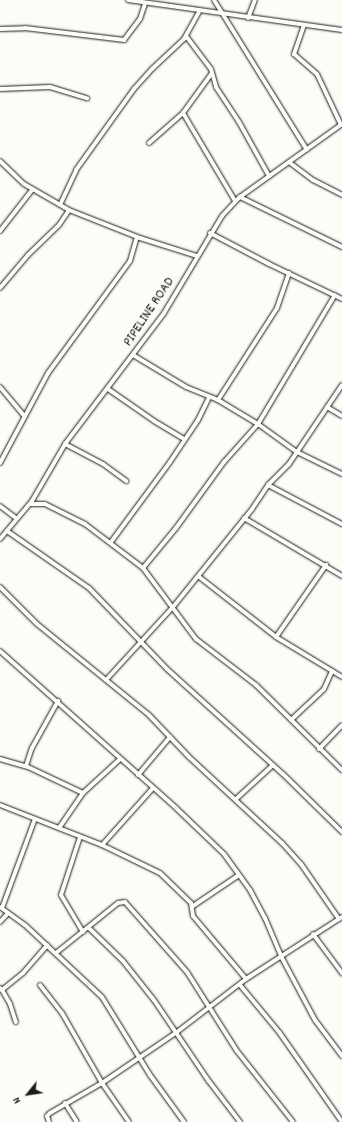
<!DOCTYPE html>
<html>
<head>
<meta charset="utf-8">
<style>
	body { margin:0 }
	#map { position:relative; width:342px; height:1122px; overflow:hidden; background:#fdfcf7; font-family:Dekko,sans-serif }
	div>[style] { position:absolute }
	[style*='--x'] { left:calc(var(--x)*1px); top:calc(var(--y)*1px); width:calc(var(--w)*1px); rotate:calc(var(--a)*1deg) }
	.roads { filter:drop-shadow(0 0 1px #1c1c1c) drop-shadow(0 0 1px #1c1c1c) }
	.street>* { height:4px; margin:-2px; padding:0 2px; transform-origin:2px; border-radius:2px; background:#fdfcf7 }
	span { translate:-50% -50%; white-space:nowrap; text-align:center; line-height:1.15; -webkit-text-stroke:3px #fdfcf7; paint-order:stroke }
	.street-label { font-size:14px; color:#1c1c1c }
	.north { position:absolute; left:8px; top:1074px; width:40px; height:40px; -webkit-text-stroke:3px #fdfcf7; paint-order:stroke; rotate:240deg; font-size:11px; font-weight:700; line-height:16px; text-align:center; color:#1c1c1c }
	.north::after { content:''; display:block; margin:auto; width:14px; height:18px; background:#1c1c1c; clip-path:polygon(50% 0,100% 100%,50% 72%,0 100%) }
</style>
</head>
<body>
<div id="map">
	<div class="roads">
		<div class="street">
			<i style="--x:128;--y:0;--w:216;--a:8"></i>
			<i style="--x:214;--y:0;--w:176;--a:58.2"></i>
			<i style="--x:248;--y:18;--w:19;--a:-69"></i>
			<i style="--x:304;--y:25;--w:31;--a:109"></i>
			<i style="--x:294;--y:54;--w:30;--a:41"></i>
			<i style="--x:317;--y:74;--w:56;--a:64.8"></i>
			<i style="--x:0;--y:29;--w:25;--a:-2"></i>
			<i style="--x:25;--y:28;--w:100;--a:6.9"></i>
			<i style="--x:124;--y:40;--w:26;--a:-53"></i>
			<i style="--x:140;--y:19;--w:16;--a:-72"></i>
			<i style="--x:186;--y:36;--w:41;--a:52.9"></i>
			<i style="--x:211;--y:69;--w:19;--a:74"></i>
			<i style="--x:216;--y:87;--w:42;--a:56.7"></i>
			<i style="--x:239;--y:122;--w:62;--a:60.9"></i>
			<i style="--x:0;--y:89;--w:50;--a:-2.3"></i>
			<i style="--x:50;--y:87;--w:39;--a:17"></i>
			<i style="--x:183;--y:113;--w:102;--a:59.4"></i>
			<i style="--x:149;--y:143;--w:45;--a:-41.4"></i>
			<i style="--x:183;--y:113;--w:49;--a:-54.1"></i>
			<i style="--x:0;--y:161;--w:33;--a:44"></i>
			<i style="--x:24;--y:184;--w:52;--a:30"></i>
			<i style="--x:69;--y:210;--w:76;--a:21.5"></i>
			<i style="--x:140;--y:238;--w:60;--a:17.5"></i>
			<i style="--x:289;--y:162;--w:30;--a:37"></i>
			<i style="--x:313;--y:180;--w:33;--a:27"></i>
			<i style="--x:240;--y:197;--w:114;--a:26.1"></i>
			<i style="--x:60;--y:205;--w:38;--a:-65"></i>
			<i style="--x:76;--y:170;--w:100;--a:-54.4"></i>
			<i style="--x:134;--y:89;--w:27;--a:-48"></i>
			<i style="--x:152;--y:69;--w:44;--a:-43.2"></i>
			<i style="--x:184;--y:39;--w:31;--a:-61"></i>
			<i style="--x:0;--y:231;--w:52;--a:-52"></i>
			<i style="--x:210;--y:233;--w:67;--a:27.7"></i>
			<i style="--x:269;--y:264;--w:81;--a:25.6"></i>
			<i style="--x:0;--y:288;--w:43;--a:-49.7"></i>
			<i style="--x:28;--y:255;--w:43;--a:-44.1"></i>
			<i style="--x:59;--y:225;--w:18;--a:-56"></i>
			<i style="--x:133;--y:355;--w:62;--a:31.1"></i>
			<i style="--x:186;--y:387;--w:35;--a:22"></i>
			<i style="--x:218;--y:400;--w:47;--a:31"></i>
			<i style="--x:258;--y:424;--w:48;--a:35.7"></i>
			<i style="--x:297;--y:452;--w:50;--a:26.1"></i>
			<i style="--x:0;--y:387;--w:38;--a:50"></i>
			<i style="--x:108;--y:389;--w:56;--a:34.8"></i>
			<i style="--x:154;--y:421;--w:35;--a:31"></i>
			<i style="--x:218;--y:400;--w:109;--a:-57.3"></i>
			<i style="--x:277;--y:308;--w:37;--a:-71"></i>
			<i style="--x:327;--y:407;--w:17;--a:31"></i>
			<i style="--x:65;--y:444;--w:43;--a:27.8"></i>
			<i style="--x:103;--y:464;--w:29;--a:36"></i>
			<i style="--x:0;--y:463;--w:102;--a:-61.9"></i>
			<i style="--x:48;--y:373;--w:139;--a:-53.8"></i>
			<i style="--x:130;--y:261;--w:25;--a:-74"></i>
			<i style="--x:268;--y:485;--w:84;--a:27.8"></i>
			<i style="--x:30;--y:504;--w:15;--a:0"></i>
			<i style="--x:45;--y:504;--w:45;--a:26.6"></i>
			<i style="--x:85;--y:524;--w:73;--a:37.2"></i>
			<i style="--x:143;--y:568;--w:89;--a:53.3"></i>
			<i style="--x:196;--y:639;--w:76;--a:37.5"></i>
			<i style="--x:256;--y:685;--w:121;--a:44.7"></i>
			<i style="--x:0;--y:506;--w:20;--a:37"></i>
			<i style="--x:244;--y:518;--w:114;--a:30.6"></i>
			<i style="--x:7;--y:531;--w:100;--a:34.8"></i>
			<i style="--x:89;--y:588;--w:112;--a:46.1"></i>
			<i style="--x:167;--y:669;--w:156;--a:42.2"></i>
			<i style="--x:283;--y:774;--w:83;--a:44.5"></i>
			<i style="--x:0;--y:539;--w:50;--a:-49.9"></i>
			<i style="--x:32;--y:501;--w:66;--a:-59.9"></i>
			<i style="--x:65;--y:444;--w:164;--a:-52.9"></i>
			<i style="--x:164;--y:313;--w:113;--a:-59.1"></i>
			<i style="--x:222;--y:216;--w:26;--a:-47"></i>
			<i style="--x:240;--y:197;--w:125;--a:-35.6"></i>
			<i style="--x:111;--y:542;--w:99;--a:-53.6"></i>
			<i style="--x:170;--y:462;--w:50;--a:-56.3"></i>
			<i style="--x:198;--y:420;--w:25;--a:-64"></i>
			<i style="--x:143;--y:568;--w:52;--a:-50.5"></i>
			<i style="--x:176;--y:528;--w:82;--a:-54"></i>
			<i style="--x:224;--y:462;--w:51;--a:-48.2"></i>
			<i style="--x:258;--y:424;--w:150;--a:-59.2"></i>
			<i style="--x:198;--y:576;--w:99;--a:38"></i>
			<i style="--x:276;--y:637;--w:77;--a:31.2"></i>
			<i style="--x:0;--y:587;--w:52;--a:45"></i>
			<i style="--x:37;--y:624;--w:144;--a:39.1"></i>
			<i style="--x:149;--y:715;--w:58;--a:46.4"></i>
			<i style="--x:189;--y:757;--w:127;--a:42.8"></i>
			<i style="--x:282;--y:843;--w:28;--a:48"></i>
			<i style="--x:301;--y:864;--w:67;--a:55.4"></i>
			<i style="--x:276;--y:637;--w:88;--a:-55.2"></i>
			<i style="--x:0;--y:651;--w:236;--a:41.7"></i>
			<i style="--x:176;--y:808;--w:66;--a:43.8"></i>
			<i style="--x:224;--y:854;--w:44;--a:54.2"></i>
			<i style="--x:250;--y:890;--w:32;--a:62"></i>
			<i style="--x:265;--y:918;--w:43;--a:67"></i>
			<i style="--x:282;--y:958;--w:70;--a:62"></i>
			<i style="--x:315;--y:1020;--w:45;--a:53.1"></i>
			<i style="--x:106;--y:680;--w:99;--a:-47.5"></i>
			<i style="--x:173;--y:607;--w:126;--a:-51.1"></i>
			<i style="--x:252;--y:509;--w:29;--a:-56"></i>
			<i style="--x:268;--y:485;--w:30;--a:-45"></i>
			<i style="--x:289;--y:464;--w:95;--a:-56.1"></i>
			<i style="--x:291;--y:720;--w:45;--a:-43.2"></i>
			<i style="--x:324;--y:689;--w:20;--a:-66"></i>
			<i style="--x:319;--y:749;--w:33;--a:-46"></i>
			<i style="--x:0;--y:759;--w:29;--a:16"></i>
			<i style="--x:28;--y:767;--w:61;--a:25.3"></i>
			<i style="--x:26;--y:766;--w:19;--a:-72"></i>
			<i style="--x:32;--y:748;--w:54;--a:-61"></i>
			<i style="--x:138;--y:775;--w:50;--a:-49.9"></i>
			<i style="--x:236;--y:799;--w:50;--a:-42.6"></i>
			<i style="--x:0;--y:805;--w:110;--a:21.4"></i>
			<i style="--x:102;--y:845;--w:64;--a:25.8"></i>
			<i style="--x:160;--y:873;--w:43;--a:44.1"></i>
			<i style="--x:191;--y:903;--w:13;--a:81"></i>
			<i style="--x:193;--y:916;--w:82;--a:49.9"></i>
			<i style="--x:59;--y:828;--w:42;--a:-55.6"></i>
			<i style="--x:83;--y:793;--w:50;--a:-42.6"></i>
			<i style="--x:80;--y:837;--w:61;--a:108.1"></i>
			<i style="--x:61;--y:895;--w:43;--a:59.3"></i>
			<i style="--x:102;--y:845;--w:76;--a:-48.2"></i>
			<i style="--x:193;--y:906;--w:55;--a:-34"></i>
			<i style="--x:0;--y:907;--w:31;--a:36"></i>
			<i style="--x:25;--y:925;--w:105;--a:43.1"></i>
			<i style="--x:102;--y:997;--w:92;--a:58.4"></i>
			<i style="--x:150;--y:1075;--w:58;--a:54.1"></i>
			<i style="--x:2;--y:908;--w:95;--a:-69.7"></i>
			<i style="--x:0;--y:922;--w:12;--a:-48"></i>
			<i style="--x:89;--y:928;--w:47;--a:44.1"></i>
			<i style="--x:123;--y:961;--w:50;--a:51.5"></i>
			<i style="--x:154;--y:1000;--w:97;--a:56"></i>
			<i style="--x:208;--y:1080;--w:53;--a:52.7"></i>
			<i style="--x:313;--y:934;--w:49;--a:53.4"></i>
			<i style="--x:56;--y:953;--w:80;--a:-38.9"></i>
			<i style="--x:118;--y:903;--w:7;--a:-8"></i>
			<i style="--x:125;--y:902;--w:94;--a:48.5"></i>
			<i style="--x:187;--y:972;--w:93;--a:57.7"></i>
			<i style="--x:237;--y:1051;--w:90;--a:51.7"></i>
			<i style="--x:40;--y:985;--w:36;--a:52"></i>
			<i style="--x:62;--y:1013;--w:81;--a:60.3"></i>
			<i style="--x:102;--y:1083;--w:47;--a:55.3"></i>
			<i style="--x:240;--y:985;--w:61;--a:50.3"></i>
			<i style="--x:279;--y:1032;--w:110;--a:55"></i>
			<i style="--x:0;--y:988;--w:3;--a:45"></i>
			<i style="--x:2;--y:990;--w:27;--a:-39"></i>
			<i style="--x:23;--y:973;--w:37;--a:-49"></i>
			<i style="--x:2;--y:990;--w:16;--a:60"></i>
			<i style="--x:10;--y:1004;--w:19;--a:72"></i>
			<i style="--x:65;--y:1103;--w:22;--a:58"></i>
			<i style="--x:49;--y:1122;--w:6;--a:-108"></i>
			<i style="--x:47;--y:1116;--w:4;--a:-45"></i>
			<i style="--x:50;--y:1113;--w:60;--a:-30"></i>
			<i style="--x:102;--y:1083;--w:91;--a:-34.2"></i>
			<i style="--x:177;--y:1032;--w:87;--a:-37.5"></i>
			<i style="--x:246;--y:979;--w:114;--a:-32.9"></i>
		</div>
	</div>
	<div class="street-label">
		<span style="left:149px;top:312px;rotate:-56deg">PIPELINE ROAD</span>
	</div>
	<div class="north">N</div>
</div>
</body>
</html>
